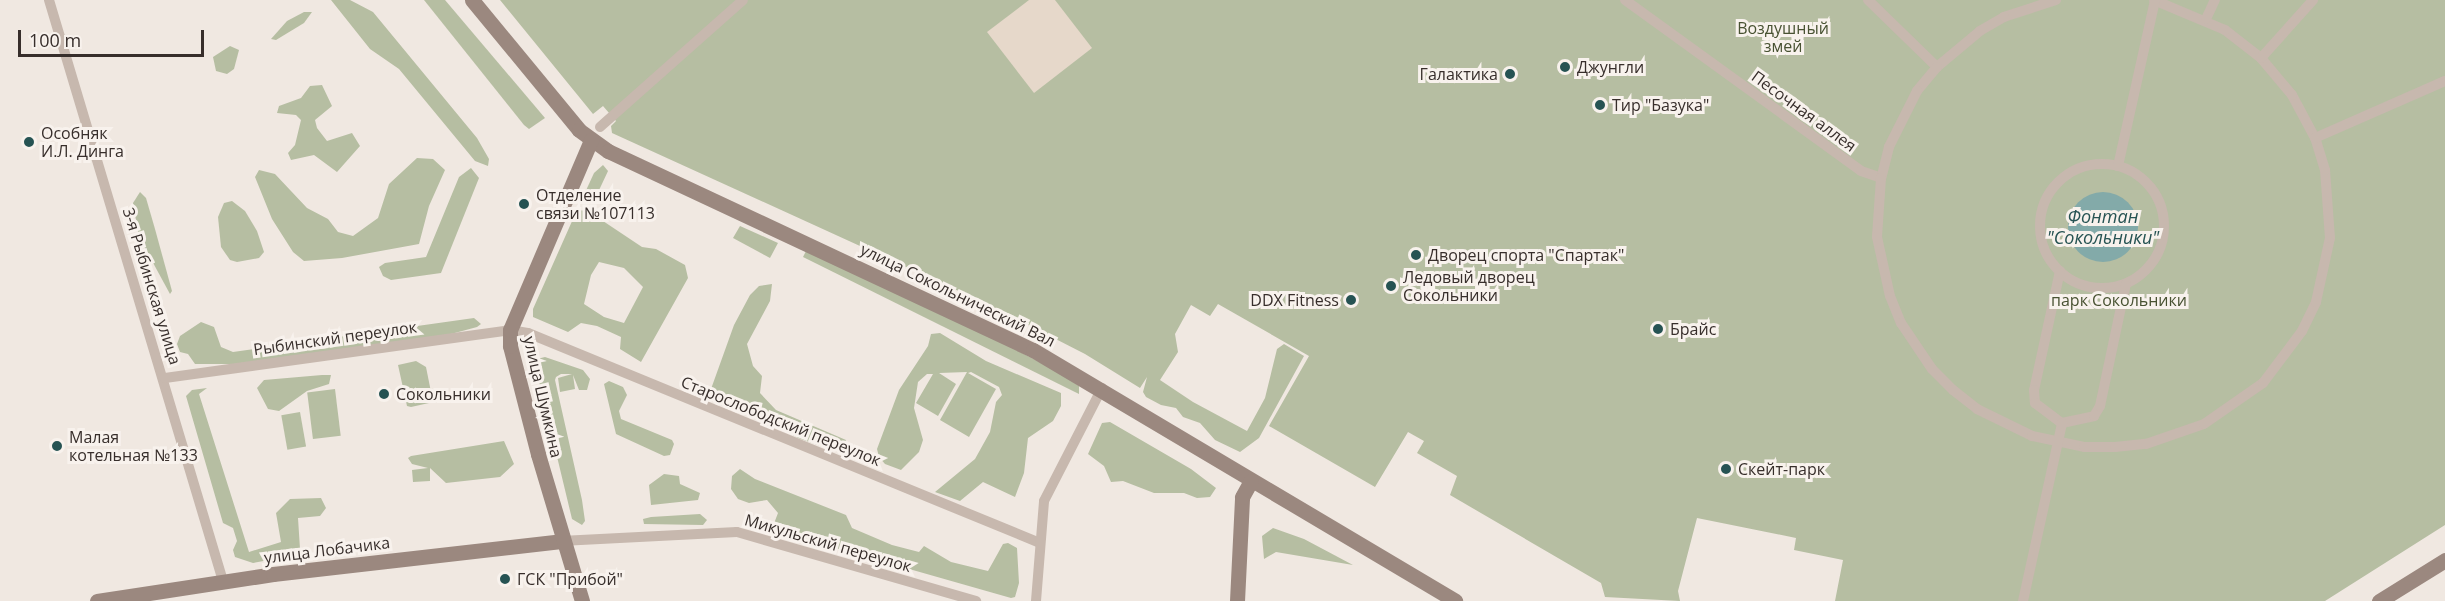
<!DOCTYPE html>
<html>
<head>
<meta charset="utf-8">
<style>
	body { margin:0 }
	#map { position:relative; width:2445px; height:601px; overflow:hidden; background:#f0e8e1; font-family:"Open Sans",sans-serif }
	div>[style] { position:absolute }
	[style*='--x'] { left:calc(var(--x)*1px); top:calc(var(--y)*1px); width:calc(var(--w)*1px); rotate:calc(var(--a)*1deg) }
	.green>* { inset:0; background:#b6bea2; transform-origin:0 0 }
	.plaza>* { inset:0; background:#e6d8ca }
	.water>* { inset:0; background:#83aaa9 }
	.round { border-radius:50% }
	.street>* { height:10px; margin:-5px; padding:0 5px; transform-origin:5px; border-radius:5px; background:#c7b8ae }
	.street>.ring { margin:-5px; padding:0; box-sizing:content-box; background:none; border:10px solid #c7b8ae; border-radius:50% }
	.secondary>* { height:15px; margin:-7.5px; padding:0 7.5px; transform-origin:7.5px; border-radius:7.5px; background:#9b887f }
	.dots>* { width:16px; height:16px; translate:-50% -50%; box-sizing:border-box; border:3px solid #f8f2ed; border-radius:50% }
	span { translate:-50% -50%; white-space:nowrap; text-align:center; line-height:1.15; -webkit-text-stroke:6px #f8f2ed; paint-order:stroke }
	.park-label { font-size:16px; color:#485232 }
	.poi-label { font-size:16px; color:#372e2b }
	.left { translate:0 -50%; text-align:left }
	.right { translate:-100% -50%; text-align:right }
	.street-label { font-size:16px; color:#372e2b }
	.water-label { font-size:18px; color:#265353; font-style:italic }
	.scale { position:absolute; left:18px; top:30px; width:186px; height:27px; box-sizing:border-box; border:3px solid #372e2b; border-top:0; padding-left:8px; font-size:18px; line-height:21px; white-space:nowrap; color:#372e2b; -webkit-text-stroke:4px #f8f2ed; paint-order:stroke }
</style>
</head>
<body>
<div id="map">
	<div class="green">
		<i style="clip-path:polygon(331px 0,350px 0,373px 12px,477px 138px,489px 159px,488px 166px,475px 161px,399px 69px,370px 49px)"></i>
		<i style="clip-path:polygon(424px 0,445px 0,545px 118px,529px 129px,524px 125px)"></i>
		<i style="clip-path:polygon(500px 0,2445px 0,2445px 525px,2325px 601px,1835px 601px,1843px 560px,1794px 550px,1796px 538px,1697px 518px,1678px 591px,1680px 601px,1605px 597px,1601px 583px,1450px 495px,1457px 476px,1417px 453px,1424px 441px,1408px 432px,1375px 487px,1269px 426px,1309px 356px,1218px 304px,1210px 316px,1191px 305px,1175px 334px,1178px 352px,1160px 380px,1193px 402px,1247px 431px,1265px 398px,1277px 349px,1284px 344px,1304px 356px,1259px 438px,1240px 452px,1215px 440px,1200px 423px,1183px 417px,1176px 408px,1161px 405px,1146px 397px,1143px 392px,1147px 377px,1140px 388px,1085px 354px,985px 303px,612px 133px,611px 126px,616px 121px,603px 106px,593px 114px)"></i>
		<i style="clip-path:polygon(304px 12px,312px 12px,304px 23px,276px 40px,271px 39px,287px 21px)"></i>
		<i style="clip-path:polygon(230px 46px,239px 50px,234px 69px,227px 74px,216px 71px,213px 57px)"></i>
		<i style="clip-path:polygon(322px 85px,332px 106px,315px 120px,317px 128px,327px 141px,352px 133px,360px 146px,337px 172px,314px 155px,291px 160px,288px 153px,295px 145px,301px 120px,296px 115px,277px 113px,279px 106px,301px 98px,310px 86px)"></i>
		<i style="clip-path:polygon(417px 158px,433px 159px,445px 170px,429px 206px,419px 244px,342px 258px,304px 261px,293px 252px,272px 219px,255px 177px,259px 170px,275px 174px,307px 208px,328px 219px,338px 232px,353px 236px,378px 218px,389px 184px)"></i>
		<i style="clip-path:polygon(603px 165px,608px 171px,593px 203px,587px 201px,583px 197px,594px 173px)"></i>
		<i style="clip-path:polygon(471px 168px,479px 178px,441px 273px,391px 280px,383px 276px,379px 267px,385px 263px,426px 257px,459px 177px)"></i>
		<i style="clip-path:polygon(140px 192px,146px 198px,155px 229px,172px 291px,170px 294px,139px 237px,133px 203px)"></i>
		<i style="clip-path:polygon(232px 201px,245px 211px,257px 231px,264px 252px,259px 258px,237px 262px,230px 260px,221px 247px,218px 217px,224px 203px)"></i>
		<i style="clip-path:polygon(evenodd,577px 210px,588px 211px,642px 247px,656px 249px,685px 265px,688px 278px,641px 362px,620px 349px,621px 337px,597px 326px,581px 323px,568px 332px,533px 317px,533px 309px,577px 210px,599px 262px,624px 268px,643px 287px,624px 323px,604px 317px,584px 304px,591px 275px,599px 262px)"></i>
		<i style="clip-path:polygon(740px 226px,778px 243px,770px 258px,733px 238px)"></i>
		<i style="clip-path:polygon(806px 251px,1005px 344px,1060px 373px,1079px 386px,1079px 394px,803px 257px)"></i>
		<i style="clip-path:polygon(772px 284px,770px 301px,747px 344px,753px 366px,762px 376px,760px 393px,776px 410px,846px 440px,843px 447px,826px 448px,798px 438px,711px 389px,734px 325px,750px 295px,759px 286px)"></i>
		<i style="clip-path:polygon(474px 318px,481px 324px,477px 327px,451px 334px,239px 364px,195px 364px,188px 354px,180px 352px,177px 344px,180px 336px,201px 322px,214px 327px,221px 347px,233px 352px)"></i>
		<i style="clip-path:polygon(940px 333px,986px 361px,1061px 393px,1061px 406px,1053px 421px,1028px 438px,1024px 473px,1015px 497px,983px 482px,960px 501px,935px 492px,975px 459px,990px 432px,996px 402px,1002px 395px,999px 387px,971px 372px,968px 373px,996px 389px,969px 437px,940px 420px,967px 372px,939px 373px,956px 384px,938px 416px,916px 403px,933px 374px,927px 374px,918px 382px,914px 408px,923px 440px,919px 452px,901px 470px,885px 464px,879px 457px,877px 449px,899px 390px,928px 346px,931px 334px)"></i>
		<i style="clip-path:polygon(545px 357px,583px 370px,590px 379px,587px 390px,579px 390px,573px 375px,575px 389px,560px 392px,558px 378px,572px 374px,561px 374px,556px 377px,555px 380px,582px 500px,585px 521px,582px 525px,572px 519px,535px 365px,537px 359px)"></i>
		<i style="clip-path:polygon(416px 361px,426px 367px,431px 392px,429px 403px,411px 407px,407px 406px,398px 365px)"></i>
		<i style="clip-path:polygon(322px 375px,331px 375px,329px 384px,307px 391px,279px 411px,268px 409px,257px 388px,264px 380px)"></i>
		<i style="clip-path:polygon(609px 381px,623px 387px,627px 395px,619px 411px,621px 419px,672px 440px,674px 444px,670px 455px,664px 456px,616px 434px,604px 384px)"></i>
		<i style="clip-path:polygon(207px 388px,199px 394px,249px 552px,281px 542px,276px 513px,290px 499px,321px 498px,326px 508px,320px 516px,298px 518px,300px 549px,296px 555px,253px 563px,235px 557px,233px 550px,237px 541px,233px 528px,223px 523px,186px 396px,192px 390px)"></i>
		<i style="left:335px;top:389px;width:47px;height:28px;rotate:83deg"></i>
		<i style="left:300px;top:412px;width:35px;height:19px;rotate:80deg"></i>
		<i style="clip-path:polygon(1110px 422px,1191px 469px,1216px 488px,1210px 497px,1197px 498px,1184px 493px,1154px 493px,1123px 481px,1111px 482px,1104px 466px,1088px 454px,1102px 423px)"></i>
		<i style="clip-path:polygon(504px 441px,514px 464px,500px 477px,446px 483px,430px 468px,430px 481px,413px 482px,412px 470px,428px 468px,412px 464px,408px 458px,411px 456px)"></i>
		<i style="clip-path:polygon(740px 469px,755px 479px,846px 515px,852px 528px,892px 545px,919px 552px,924px 546px,951px 562px,988px 571px,1003px 544px,1008px 543px,1017px 548px,1019px 583px,1015px 597px,1011px 598px,832px 547px,819px 539px,791px 539px,777px 534px,773px 526px,778px 513px,767px 500px,749px 503px,738px 499px,731px 489px,732px 476px)"></i>
		<i style="clip-path:polygon(664px 474px,679px 476px,680px 484px,700px 493px,698px 500px,651px 505px,649px 485px)"></i>
		<i style="clip-path:polygon(700px 514px,707px 520px,703px 525px,644px 524px,643px 519px,651px 517px)"></i>
		<i style="clip-path:polygon(1273px 528px,1304px 539px,1353px 565px,1276px 552px,1264px 559px,1262px 536px)"></i>
	</div>
	<div class="plaza">
		<i style="clip-path:polygon(1029px 0,1055px 0,1092px 48px,1034px 93px,987px 32px)"></i>
	</div>
	<div class="water">
		<i class="round" style="left:2068px;top:192px;width:70px;height:70px"></i>
	</div>
	<div class="street">
		<i style="--x:49;--y:0;--w:606;--a:73.33"></i>
		<i style="--x:1625;--y:0;--w:291;--a:35.9"></i>
		<i style="--x:1861;--y:171;--w:21;--a:19"></i>
		<i style="--x:1868;--y:0;--w:96;--a:44.2"></i>
		<i style="--x:2056;--y:0;--w:55;--a:161.9"></i>
		<i style="--x:2004;--y:17;--w:28;--a:150"></i>
		<i style="--x:1980;--y:31;--w:56;--a:140.1"></i>
		<i style="--x:1937;--y:67;--w:31;--a:130"></i>
		<i style="--x:1917;--y:91;--w:63;--a:116.6"></i>
		<i style="--x:1889;--y:147;--w:32;--a:104"></i>
		<i style="--x:1881;--y:178;--w:59;--a:93.9"></i>
		<i style="--x:1877;--y:237;--w:60;--a:77.6"></i>
		<i style="--x:1890;--y:296;--w:29;--a:68"></i>
		<i style="--x:1901;--y:323;--w:55;--a:56"></i>
		<i style="--x:1932;--y:369;--w:30;--a:45"></i>
		<i style="--x:1953;--y:390;--w:31;--a:38"></i>
		<i style="--x:1977;--y:409;--w:61;--a:26.1"></i>
		<i style="--x:2032;--y:436;--w:53;--a:11.9"></i>
		<i style="--x:2084;--y:447;--w:31;--a:0"></i>
		<i style="--x:2115;--y:447;--w:31;--a:-6"></i>
		<i style="--x:2146;--y:444;--w:61;--a:-19"></i>
		<i style="--x:2204;--y:424;--w:72;--a:-34.8"></i>
		<i style="--x:2263;--y:383;--w:65;--a:-53.1"></i>
		<i style="--x:2302;--y:331;--w:32;--a:-64"></i>
		<i style="--x:2316;--y:302;--w:66;--a:-77.7"></i>
		<i style="--x:2330;--y:238;--w:68;--a:-94.2"></i>
		<i style="--x:2325;--y:170;--w:34;--a:-107"></i>
		<i style="--x:2315;--y:138;--w:49;--a:-118.1"></i>
		<i style="--x:2292;--y:95;--w:48;--a:-130"></i>
		<i style="--x:2261;--y:58;--w:46;--a:-142.1"></i>
		<i style="--x:2225;--y:30;--w:77;--a:-157.1"></i>
		<i style="--x:2206;--y:19;--w:21;--a:-65"></i>
		<i style="--x:2261;--y:58;--w:78;--a:-48.1"></i>
		<i style="--x:600;--y:127;--w:191;--a:-41.6"></i>
		<i style="--x:2315;--y:138;--w:142;--a:-23.7"></i>
		<i class="ring" style="left:2040px;top:164px;width:114px;height:114px"></i>
		<i style="--x:2118;--y:166;--w:170;--a:-77.4"></i>
		<i style="--x:2060;--y:271;--w:122;--a:102.3"></i>
		<i style="--x:2034;--y:390;--w:13;--a:86"></i>
		<i style="--x:2035;--y:403;--w:34;--a:37"></i>
		<i style="--x:2062;--y:423;--w:33;--a:-12"></i>
		<i style="--x:2094;--y:416;--w:12;--a:-59"></i>
		<i style="--x:2100;--y:406;--w:125;--a:-78"></i>
		<i style="--x:165;--y:378;--w:348;--a:-7.9"></i>
		<i style="--x:510;--y:330;--w:18;--a:9"></i>
		<i style="--x:528;--y:333;--w:553;--a:22.3"></i>
		<i style="--x:561;--y:541;--w:176;--a:-2.9"></i>
		<i style="--x:737;--y:532;--w:249;--a:16.1"></i>
		<i style="--x:1036;--y:601;--w:100;--a:-85.4"></i>
		<i style="--x:1044;--y:501;--w:127;--a:-62.8"></i>
		<i style="--x:2023;--y:601;--w:182;--a:-77.6"></i>
	</div>
	<div class="secondary">
		<i style="--x:472;--y:0;--w:168;--a:50.5"></i>
		<i style="--x:579;--y:130;--w:36;--a:36"></i>
		<i style="--x:608;--y:151;--w:469;--a:25.1"></i>
		<i style="--x:1033;--y:350;--w:491;--a:30.7"></i>
		<i style="--x:97;--y:601;--w:178;--a:-8.7"></i>
		<i style="--x:273;--y:574;--w:290;--a:-6.5"></i>
		<i style="--x:582;--y:601;--w:153;--a:-106.7"></i>
		<i style="--x:538;--y:454;--w:112;--a:-104.5"></i>
		<i style="--x:510;--y:346;--w:16;--a:-90"></i>
		<i style="--x:510;--y:330;--w:207;--a:-66.9"></i>
		<i style="--x:1237;--y:601;--w:104;--a:-87.2"></i>
		<i style="--x:1242;--y:497;--w:18;--a:-61"></i>
		<i style="--x:2379;--y:601;--w:78;--a:-31.8"></i>
	</div>
	<div class="dots">
		<i style="left:1565px;top:67px;background:#265353"></i>
		<i style="left:1510px;top:74px;background:#265353"></i>
		<i style="left:1600px;top:105px;background:#265353"></i>
		<i style="left:29px;top:142px;background:#265353"></i>
		<i style="left:524px;top:204px;background:#265353"></i>
		<i style="left:1416px;top:255px;background:#265353"></i>
		<i style="left:1391px;top:286px;background:#265353"></i>
		<i style="left:1351px;top:300px;background:#265353"></i>
		<i style="left:1658px;top:329px;background:#265353"></i>
		<i style="left:384px;top:394px;background:#265353"></i>
		<i style="left:57px;top:446px;background:#265353"></i>
		<i style="left:1726px;top:469px;background:#265353"></i>
		<i style="left:505px;top:579px;background:#265353"></i>
	</div>
	<div class="park-label">
		<span style="left:1783px;top:37px">Воздушный<br>змей</span>
		<span style="left:2119px;top:300px">парк Сокольники</span>
	</div>
	<div class="poi-label">
		<span class="left" style="left:1577px;top:67px">Джунгли</span>
		<span class="right" style="left:1498px;top:74px">Галактика</span>
		<span class="left" style="left:1612px;top:105px">Тир "Базука"</span>
		<span class="left" style="left:41px;top:142px">Особняк<br>И.Л. Динга</span>
		<span class="left" style="left:536px;top:204px">Отделение<br>связи №107113</span>
		<span class="left" style="left:1428px;top:255px">Дворец спорта "Спартак"</span>
		<span class="left" style="left:1403px;top:286px">Ледовый дворец<br>Сокольники</span>
		<span class="right" style="left:1339px;top:300px">DDX Fitness</span>
		<span class="left" style="left:1670px;top:329px">Брайс</span>
		<span class="left" style="left:396px;top:394px">Сокольники</span>
		<span class="left" style="left:69px;top:446px">Малая<br>котельная №133</span>
		<span class="left" style="left:1738px;top:469px">Скейт-парк</span>
		<span class="left" style="left:517px;top:579px">ГСК "Прибой"</span>
	</div>
	<div class="street-label">
		<span style="left:1804px;top:111px;rotate:36deg">Песочная аллея</span>
		<span style="left:152px;top:286px;rotate:73deg">3-я Рыбинская улица</span>
		<span style="left:958px;top:295px;rotate:26deg">улица Сокольнический Вал</span>
		<span style="left:335px;top:338px;rotate:-8deg">Рыбинский переулок</span>
		<span style="left:543px;top:397px;rotate:77deg">улица Шумкина</span>
		<span style="left:781px;top:421px;rotate:22deg">Старослободский переулок</span>
		<span style="left:828px;top:543px;rotate:16deg">Микульский переулок</span>
		<span style="left:327px;top:550px;rotate:-7deg">улица Лобачика</span>
	</div>
	<div class="water-label">
		<span style="left:2103px;top:227px">Фонтан<br>"Сокольники"</span>
	</div>
	<div class="scale">100 m</div>
</div>
</body>
</html>
